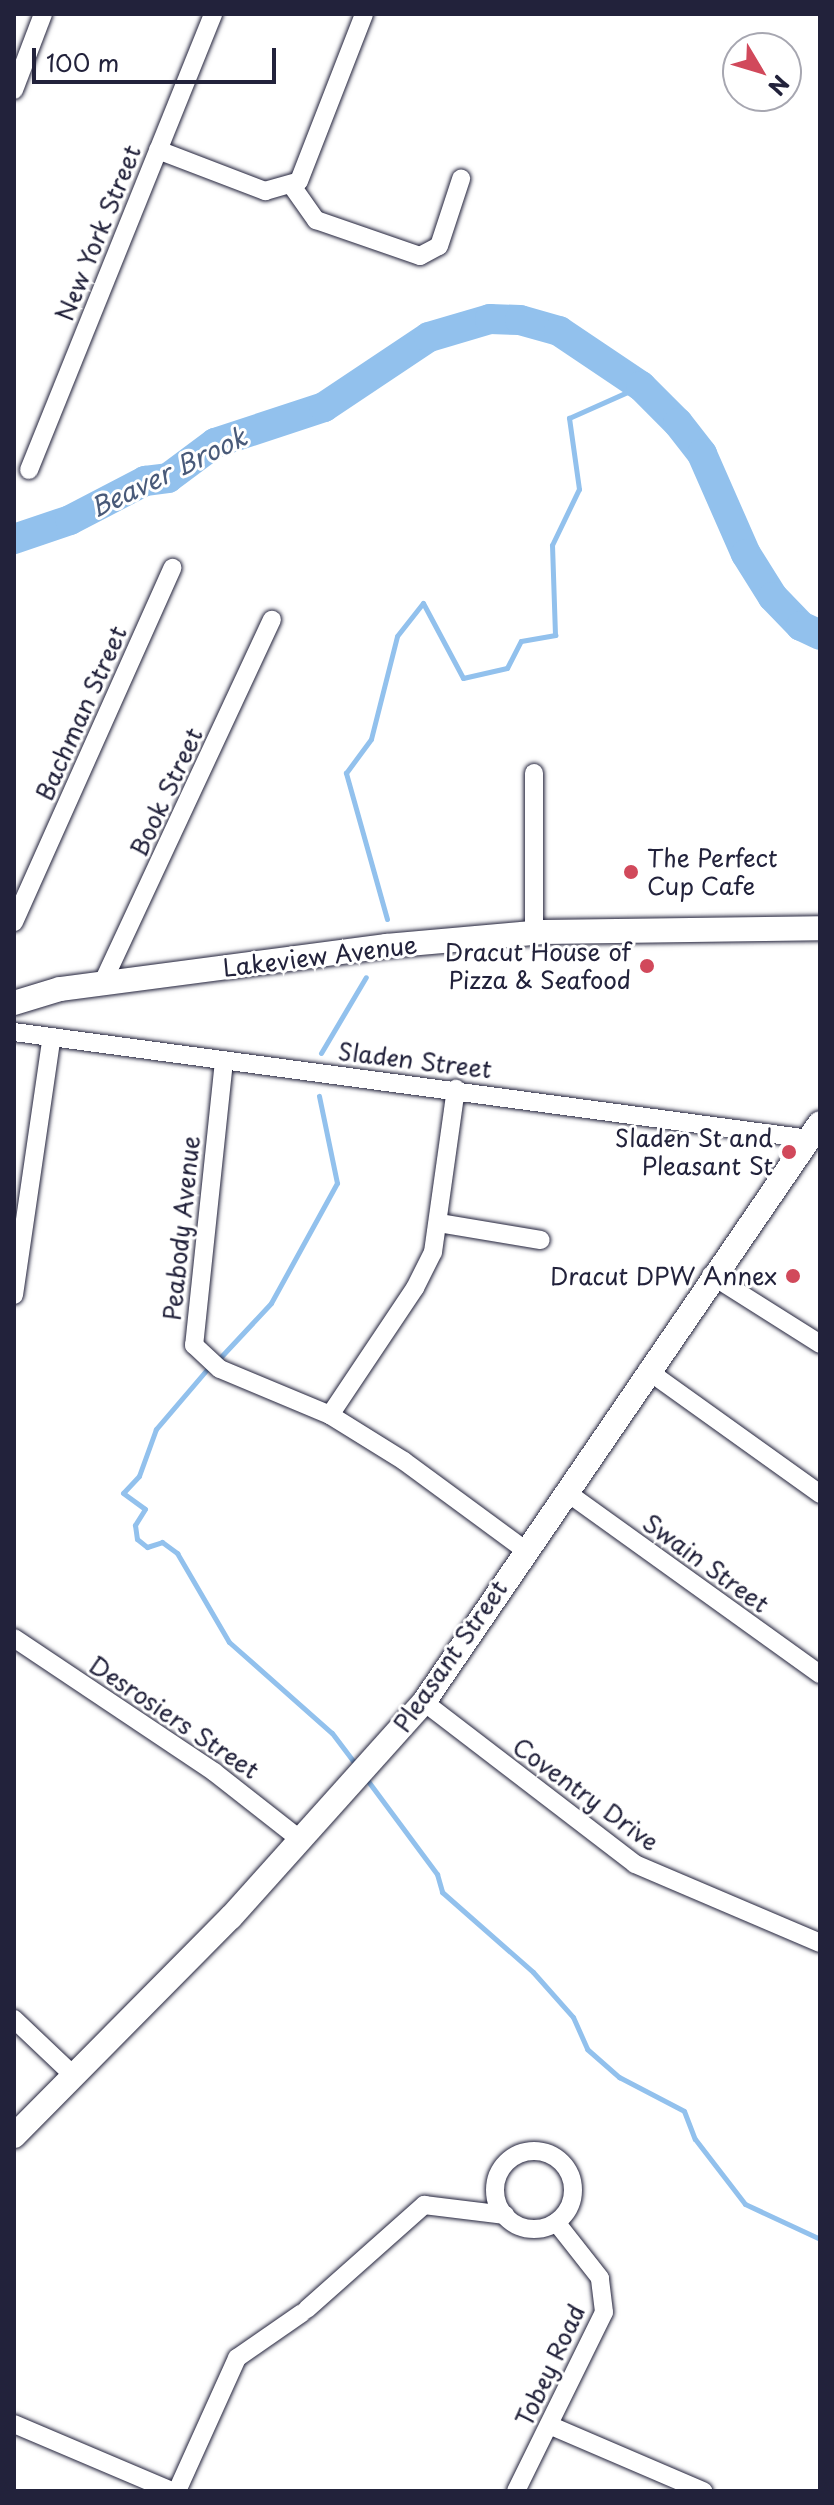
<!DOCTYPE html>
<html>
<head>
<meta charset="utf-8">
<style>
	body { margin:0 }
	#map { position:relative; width:834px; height:2505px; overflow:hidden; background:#fff; font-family:"Playpen Sans",sans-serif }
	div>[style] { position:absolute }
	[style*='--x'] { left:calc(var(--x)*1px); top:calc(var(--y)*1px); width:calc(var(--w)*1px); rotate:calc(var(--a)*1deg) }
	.stream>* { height:5px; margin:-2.5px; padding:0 2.5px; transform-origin:2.5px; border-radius:2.5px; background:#92c1ed }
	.river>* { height:30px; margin:-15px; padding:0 15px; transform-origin:15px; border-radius:15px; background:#92c1ed }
	.roads { filter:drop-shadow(0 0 2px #22223b) drop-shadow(0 0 2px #22223b) }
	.minor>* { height:18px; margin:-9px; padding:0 9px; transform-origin:9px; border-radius:9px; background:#fff }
	.minor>.ring { margin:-9px; padding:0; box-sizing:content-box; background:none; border:18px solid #fff; border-radius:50% }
	.major>* { height:24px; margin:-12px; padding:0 12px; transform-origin:12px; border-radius:12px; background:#fff }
	.dots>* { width:22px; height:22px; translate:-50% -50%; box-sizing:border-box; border:4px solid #fff; border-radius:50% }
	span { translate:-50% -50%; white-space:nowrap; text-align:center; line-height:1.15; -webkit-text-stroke:6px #fff; paint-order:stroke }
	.street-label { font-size:24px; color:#22223b }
	.poi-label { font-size:24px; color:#22223b }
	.left { translate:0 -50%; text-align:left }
	.right { translate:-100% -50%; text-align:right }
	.water-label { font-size:26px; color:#495a79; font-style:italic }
	.frame { position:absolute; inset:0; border:16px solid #22223b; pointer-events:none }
	.north { position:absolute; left:722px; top:32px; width:80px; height:80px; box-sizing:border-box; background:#fff; border:2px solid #a7a7b1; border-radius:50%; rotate:128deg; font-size:22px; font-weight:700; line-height:32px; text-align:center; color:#22223b }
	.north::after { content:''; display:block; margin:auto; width:28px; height:36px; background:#d1495b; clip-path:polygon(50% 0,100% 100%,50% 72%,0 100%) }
	.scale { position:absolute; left:32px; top:48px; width:244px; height:36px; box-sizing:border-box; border:4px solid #22223b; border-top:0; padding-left:10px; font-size:24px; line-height:28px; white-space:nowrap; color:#22223b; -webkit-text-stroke:6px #fff; paint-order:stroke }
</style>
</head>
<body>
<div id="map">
	<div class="stream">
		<i style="--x:387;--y:919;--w:152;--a:-105.7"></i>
		<i style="--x:346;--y:773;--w:42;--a:-53.7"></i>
		<i style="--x:371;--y:739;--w:106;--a:-75.8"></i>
		<i style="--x:397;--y:636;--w:42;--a:-51.8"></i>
		<i style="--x:423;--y:603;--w:85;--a:61.9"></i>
		<i style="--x:463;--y:678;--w:45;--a:-12.8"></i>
		<i style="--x:507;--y:668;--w:30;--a:-63"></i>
		<i style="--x:521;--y:641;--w:35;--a:-10"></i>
		<i style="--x:555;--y:635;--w:90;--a:-91.9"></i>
		<i style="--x:552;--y:545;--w:62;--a:-64.3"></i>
		<i style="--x:579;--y:489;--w:72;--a:-98"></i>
		<i style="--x:569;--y:418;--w:79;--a:-24"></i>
		<i style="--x:321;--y:1053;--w:88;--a:-59.4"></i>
		<i style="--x:217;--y:1361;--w:79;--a:-47"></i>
		<i style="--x:271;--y:1303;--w:137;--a:-61.2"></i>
		<i style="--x:337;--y:1183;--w:89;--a:-101.7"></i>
		<i style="--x:209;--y:1367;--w:82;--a:130.5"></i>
		<i style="--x:156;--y:1429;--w:50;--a:109.9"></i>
		<i style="--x:139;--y:1476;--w:23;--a:133"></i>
		<i style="--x:123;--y:1493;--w:27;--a:36"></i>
		<i style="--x:145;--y:1509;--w:19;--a:122"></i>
		<i style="--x:135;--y:1525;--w:14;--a:82"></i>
		<i style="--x:137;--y:1539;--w:13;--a:39"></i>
		<i style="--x:147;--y:1547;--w:16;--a:-18"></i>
		<i style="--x:162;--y:1542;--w:19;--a:36"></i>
		<i style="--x:177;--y:1553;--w:103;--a:59.7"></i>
		<i style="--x:229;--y:1642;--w:137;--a:41.5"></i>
		<i style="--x:332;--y:1733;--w:41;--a:52.9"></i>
		<i style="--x:365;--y:1777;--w:121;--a:53.4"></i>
		<i style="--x:437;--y:1874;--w:19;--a:74"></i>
		<i style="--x:442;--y:1892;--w:121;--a:41.3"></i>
		<i style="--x:533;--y:1972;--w:60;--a:48.4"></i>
		<i style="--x:573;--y:2017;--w:35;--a:66"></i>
		<i style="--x:587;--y:2049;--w:43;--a:41.2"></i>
		<i style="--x:619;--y:2077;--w:73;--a:27.6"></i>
		<i style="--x:684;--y:2111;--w:30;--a:69"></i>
		<i style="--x:695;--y:2139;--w:82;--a:52.4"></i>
		<i style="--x:745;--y:2204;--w:83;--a:25"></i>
	</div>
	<div class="river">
		<i style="--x:14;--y:539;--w:59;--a:-18.7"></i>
		<i style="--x:70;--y:520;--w:85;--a:-27.5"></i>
		<i style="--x:145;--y:481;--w:23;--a:-7"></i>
		<i style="--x:168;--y:478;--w:59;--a:-36.7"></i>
		<i style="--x:215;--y:443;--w:115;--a:-18.3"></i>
		<i style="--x:324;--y:407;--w:126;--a:-33.7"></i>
		<i style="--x:429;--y:337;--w:64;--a:-16.4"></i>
		<i style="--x:490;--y:319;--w:30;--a:2"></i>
		<i style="--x:520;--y:320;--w:41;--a:15.8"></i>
		<i style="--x:559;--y:331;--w:99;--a:33.9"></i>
		<i style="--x:641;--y:386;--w:52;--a:45"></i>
		<i style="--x:678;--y:423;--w:39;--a:52"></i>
		<i style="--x:702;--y:454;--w:109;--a:66.3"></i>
		<i style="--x:746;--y:554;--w:51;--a:57.9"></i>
		<i style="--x:773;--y:597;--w:40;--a:46"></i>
		<i style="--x:801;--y:626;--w:21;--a:25"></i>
	</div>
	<div class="roads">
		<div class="minor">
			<i style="--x:14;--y:90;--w:81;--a:-69.1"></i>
			<i style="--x:158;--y:150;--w:115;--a:21"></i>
			<i style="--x:265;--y:191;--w:35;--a:-16"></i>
			<i style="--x:299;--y:181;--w:179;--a:-68.7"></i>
			<i style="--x:292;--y:186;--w:42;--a:54.8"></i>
			<i style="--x:316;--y:220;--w:110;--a:19.1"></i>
			<i style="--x:420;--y:256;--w:21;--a:-28"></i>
			<i style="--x:439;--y:246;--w:71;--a:-71.8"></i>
			<i style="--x:29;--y:470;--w:492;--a:-68"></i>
			<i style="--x:534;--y:773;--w:160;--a:90"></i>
			<i style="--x:14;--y:922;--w:388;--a:-65.9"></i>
			<i style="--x:102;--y:984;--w:402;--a:-65"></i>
			<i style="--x:14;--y:1032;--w:803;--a:7.66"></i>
			<i style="--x:224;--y:1061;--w:286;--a:96"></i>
			<i style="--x:194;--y:1345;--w:35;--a:43"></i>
			<i style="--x:220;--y:1369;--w:119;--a:22.7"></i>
			<i style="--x:330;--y:1415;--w:87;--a:31.9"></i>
			<i style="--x:404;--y:1461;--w:150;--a:36.3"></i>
			<i style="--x:439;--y:1223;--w:103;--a:9.5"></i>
			<i style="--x:711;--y:1275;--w:129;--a:32.3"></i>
			<i style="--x:14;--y:1295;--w:258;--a:-81.7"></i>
			<i style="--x:647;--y:1370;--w:213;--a:35.6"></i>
			<i style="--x:330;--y:1415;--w:153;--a:-56.2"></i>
			<i style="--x:415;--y:1288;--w:40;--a:-63.4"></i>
			<i style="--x:433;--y:1252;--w:165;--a:-82"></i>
			<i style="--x:565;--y:1491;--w:314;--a:35.7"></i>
			<i style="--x:14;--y:1638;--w:241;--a:33.8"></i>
			<i style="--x:214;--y:1772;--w:112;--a:38.1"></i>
			<i style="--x:424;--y:1702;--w:266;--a:37.5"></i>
			<i style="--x:635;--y:1864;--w:201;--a:23.1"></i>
			<i style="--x:14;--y:2019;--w:81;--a:43.5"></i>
			<i class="ring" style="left:495px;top:2151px;width:60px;height:60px"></i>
			<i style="--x:307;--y:2309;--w:157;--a:-41.6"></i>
			<i style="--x:424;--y:2205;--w:82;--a:7"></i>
			<i style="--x:14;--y:2424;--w:172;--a:23"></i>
			<i style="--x:549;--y:2425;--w:168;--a:23.2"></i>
			<i style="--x:177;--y:2491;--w:146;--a:-65.7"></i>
			<i style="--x:237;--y:2358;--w:79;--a:-34.7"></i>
			<i style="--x:516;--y:2491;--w:199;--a:-63.8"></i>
			<i style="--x:604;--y:2312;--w:34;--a:-97"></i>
			<i style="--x:600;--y:2278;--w:71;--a:-128.2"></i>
		</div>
		<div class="major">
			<i style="--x:14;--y:1003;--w:48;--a:-16.9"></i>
			<i style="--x:60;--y:989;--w:329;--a:-7.5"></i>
			<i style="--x:386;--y:946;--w:158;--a:-5.1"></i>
			<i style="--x:543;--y:932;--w:277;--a:-0.8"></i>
			<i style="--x:14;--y:2136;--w:308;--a:-45.3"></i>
			<i style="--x:231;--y:1917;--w:289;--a:-48.1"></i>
			<i style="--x:424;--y:1702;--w:701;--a:-55.63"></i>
		</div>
	</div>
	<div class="dots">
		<i style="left:631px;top:872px;background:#d1495b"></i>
		<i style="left:647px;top:966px;background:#d1495b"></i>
		<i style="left:789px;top:1152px;background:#d1495b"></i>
		<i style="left:793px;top:1276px;background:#d1495b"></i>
	</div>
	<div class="street-label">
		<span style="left:98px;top:233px;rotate:-68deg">New York Street</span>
		<span style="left:81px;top:713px;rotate:-66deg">Bachman Street</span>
		<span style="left:166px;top:792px;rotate:-65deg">Book Street</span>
		<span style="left:320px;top:956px;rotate:-7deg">Lakeview Avenue</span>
		<span style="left:415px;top:1060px;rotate:7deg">Sladen Street</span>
		<span style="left:181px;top:1228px;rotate:-84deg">Peabody Avenue</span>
		<span style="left:706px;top:1563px;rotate:36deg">Swain Street</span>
		<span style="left:450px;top:1656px;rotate:-55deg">Pleasant Street</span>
		<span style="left:174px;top:1717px;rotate:34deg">Desrosiers Street</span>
		<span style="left:586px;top:1794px;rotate:36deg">Coventry Drive</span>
		<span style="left:550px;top:2365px;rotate:-65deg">Tobey Road</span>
	</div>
	<div class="poi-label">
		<span class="left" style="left:647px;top:872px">The Perfect<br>Cup Cafe</span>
		<span class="right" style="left:631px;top:966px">Dracut House of<br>Pizza &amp; Seafood</span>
		<span class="right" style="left:773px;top:1152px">Sladen St and<br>Pleasant St</span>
		<span class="right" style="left:777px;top:1276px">Dracut DPW Annex</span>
	</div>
	<div class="water-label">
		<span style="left:168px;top:472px;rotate:-26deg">Beaver Brook</span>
	</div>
	<div class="frame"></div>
	<div class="north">N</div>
	<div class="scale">100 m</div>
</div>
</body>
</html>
